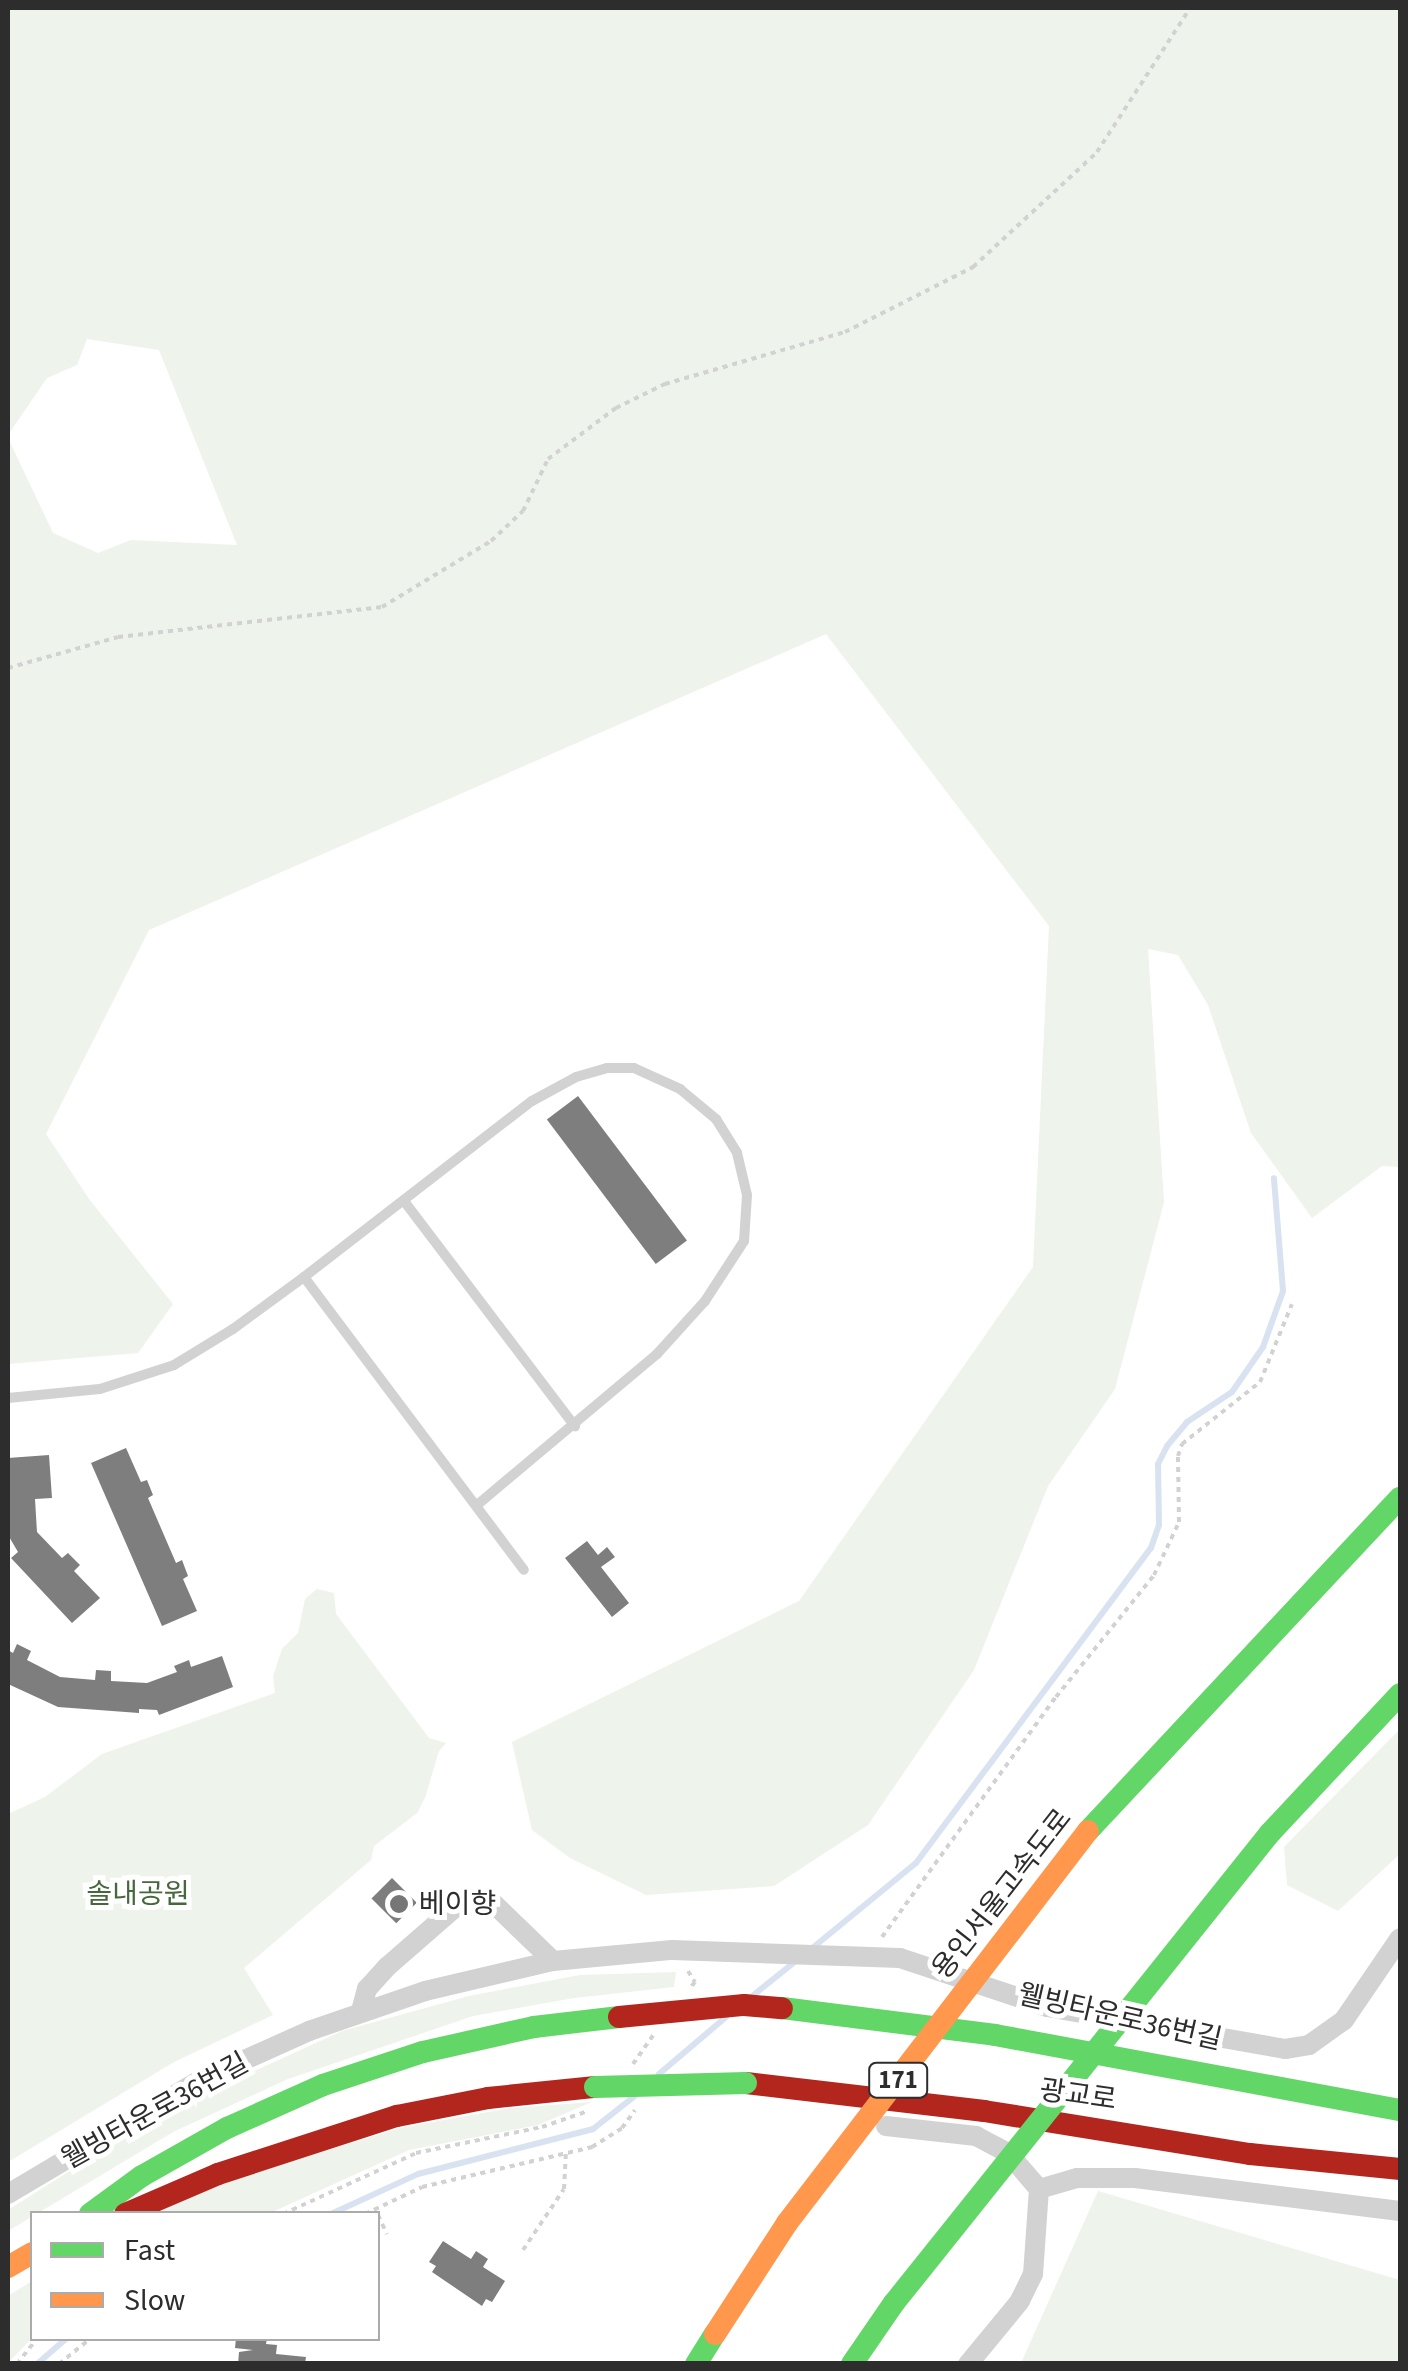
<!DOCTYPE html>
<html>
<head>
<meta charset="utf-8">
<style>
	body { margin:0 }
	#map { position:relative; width:1408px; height:2371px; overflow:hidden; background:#fff; font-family:"Source Sans 3","Noto Sans KR",sans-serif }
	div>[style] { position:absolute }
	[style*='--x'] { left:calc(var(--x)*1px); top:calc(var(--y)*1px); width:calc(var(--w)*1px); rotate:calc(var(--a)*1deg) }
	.green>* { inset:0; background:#eef3eb }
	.stream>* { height:6px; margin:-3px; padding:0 3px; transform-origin:3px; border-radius:3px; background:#d8e2f0 }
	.building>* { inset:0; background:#7e7e7e; transform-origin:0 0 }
	.path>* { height:4px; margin-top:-2px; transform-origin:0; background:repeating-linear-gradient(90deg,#d2d2d2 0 5px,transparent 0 10px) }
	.lane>* { height:10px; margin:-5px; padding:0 5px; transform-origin:5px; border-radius:5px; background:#d2d2d2 }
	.street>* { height:20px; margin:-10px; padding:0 10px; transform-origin:10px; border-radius:10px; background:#d2d2d2 }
	.fast>* { height:22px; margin:-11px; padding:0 11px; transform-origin:11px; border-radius:11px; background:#63d668 }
	.slow>* { height:22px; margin:-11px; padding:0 11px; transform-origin:11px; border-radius:11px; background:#ff974d }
	.jam>* { height:22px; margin:-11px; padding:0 11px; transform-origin:11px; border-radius:11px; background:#b3261e }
	.fast-bridge>* { height:22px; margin:-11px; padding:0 11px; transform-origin:11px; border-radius:11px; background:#63d668 }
	.slow-bridge>* { height:22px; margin:-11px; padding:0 11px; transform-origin:11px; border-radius:11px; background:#ff974d }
	.jam-bridge>* { height:22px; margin:-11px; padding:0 11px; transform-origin:11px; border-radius:11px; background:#b3261e }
	.dots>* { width:28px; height:28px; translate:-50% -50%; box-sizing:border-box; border:5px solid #fff; border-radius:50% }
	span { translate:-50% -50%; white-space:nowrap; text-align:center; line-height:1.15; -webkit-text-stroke:10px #fff; paint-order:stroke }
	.shield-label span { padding:2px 8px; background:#fff; border:2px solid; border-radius:8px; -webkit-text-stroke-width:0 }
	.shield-label { font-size:25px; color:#2d2d2d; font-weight:700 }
	.park-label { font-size:28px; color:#47673c }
	.street-label { font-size:28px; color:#2d2d2d }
	.poi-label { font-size:28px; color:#2d2d2d }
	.left { translate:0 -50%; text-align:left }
	.frame { position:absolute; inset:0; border:10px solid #2d2d2d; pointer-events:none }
	.legend { position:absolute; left:30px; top:2211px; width:350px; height:130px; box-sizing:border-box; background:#fff; border:2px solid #ababab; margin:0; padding:12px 18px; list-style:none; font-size:30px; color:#2d2d2d }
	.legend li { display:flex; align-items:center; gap:20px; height:50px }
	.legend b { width:50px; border:2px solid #ababab }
</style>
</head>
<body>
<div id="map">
	<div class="green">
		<i style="clip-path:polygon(8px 8px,1400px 8px,1400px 1167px,1382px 1166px,1312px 1218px,1251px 1133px,1208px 1005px,1178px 955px,1148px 949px,1164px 1202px,1115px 1389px,1048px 1486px,974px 1670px,868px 1825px,774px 1886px,646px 1895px,570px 1858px,532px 1830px,512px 1742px,799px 1601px,1033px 1267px,1049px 926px,826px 634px,149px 930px,46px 1134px,89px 1199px,173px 1304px,138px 1353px,8px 1364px,8px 438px,53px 533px,98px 553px,131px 540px,237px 545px,159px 350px,87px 339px,77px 365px,47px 378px,8px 435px)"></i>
		<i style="clip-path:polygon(317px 1589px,334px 1593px,336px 1614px,429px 1738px,446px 1743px,439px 1751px,425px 1798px,417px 1813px,374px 1846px,371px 1860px,244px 1968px,273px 2015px,174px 2062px,8px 2162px,8px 1814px,45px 1797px,102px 1754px,275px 1693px,273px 1676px,282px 1649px,298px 1633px,305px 1599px)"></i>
		<i style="clip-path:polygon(1400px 1729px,1400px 1854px,1338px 1911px,1287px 1885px,1284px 1847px)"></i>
		<i style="clip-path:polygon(676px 1972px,674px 1987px,574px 1998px,473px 2016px,288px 2079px,173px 2132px,8px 2231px,8px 2210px,111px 2145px,204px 2094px,342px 2031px,469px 1996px,580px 1975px)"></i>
		<i style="clip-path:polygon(592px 2102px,538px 2125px,409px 2150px,270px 2213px,153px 2214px,226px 2182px,400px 2128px,510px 2108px)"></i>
		<i style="clip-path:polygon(1098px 2191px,1400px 2280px,1400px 2363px,1021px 2363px)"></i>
		<i style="clip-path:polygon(32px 2281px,32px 2338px,8px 2363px,8px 2296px)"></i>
	</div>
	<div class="stream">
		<i style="--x:810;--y:1950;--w:137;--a:-39.4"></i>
		<i style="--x:916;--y:1863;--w:393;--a:-53.3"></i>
		<i style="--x:1151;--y:1548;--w:24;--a:-71"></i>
		<i style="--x:1159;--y:1525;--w:61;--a:-90.9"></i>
		<i style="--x:1158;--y:1464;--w:20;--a:-63"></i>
		<i style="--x:1167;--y:1446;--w:31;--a:-50"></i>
		<i style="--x:1187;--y:1422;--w:54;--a:-33.7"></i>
		<i style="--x:1232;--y:1392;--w:55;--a:-55.4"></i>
		<i style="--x:1263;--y:1347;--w:59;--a:-70.3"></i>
		<i style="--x:1283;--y:1291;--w:113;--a:-94.6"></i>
		<i style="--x:751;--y:1997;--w:58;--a:-38.7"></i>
		<i style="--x:659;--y:2074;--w:88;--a:-40.4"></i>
		<i style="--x:331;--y:2214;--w:96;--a:-24.7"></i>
		<i style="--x:418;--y:2174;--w:181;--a:-14.4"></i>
		<i style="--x:593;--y:2129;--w:53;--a:-38.2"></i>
		<i style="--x:37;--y:2364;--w:40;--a:-41"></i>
	</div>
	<div class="building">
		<i style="left:578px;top:1096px;width:181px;height:39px;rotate:53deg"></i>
		<i style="clip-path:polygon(126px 1448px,141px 1482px,147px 1480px,153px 1495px,148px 1498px,176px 1563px,182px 1560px,188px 1576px,183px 1579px,197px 1611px,162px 1626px,91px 1463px)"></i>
		<i style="clip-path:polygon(49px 1455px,52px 1498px,35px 1499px,37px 1532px,62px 1558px,68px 1553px,80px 1565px,74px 1571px,100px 1598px,72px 1623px,11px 1558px,18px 1552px,8px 1535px,8px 1458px)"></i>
		<i style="clip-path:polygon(587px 1541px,598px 1555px,607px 1547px,615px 1557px,601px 1567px,629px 1603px,612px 1617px,565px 1558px)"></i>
		<i style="clip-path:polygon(17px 1644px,31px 1651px,27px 1660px,60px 1677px,95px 1680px,96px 1670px,111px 1671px,111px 1681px,147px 1683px,177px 1672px,174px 1666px,189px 1660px,191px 1667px,222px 1656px,233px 1687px,159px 1715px,157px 1710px,139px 1709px,139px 1713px,58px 1707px,8px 1684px,8px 1650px,13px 1653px)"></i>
		<i style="left:392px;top:1878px;width:35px;height:29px;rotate:45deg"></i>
		<i style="clip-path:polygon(443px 2241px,471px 2259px,476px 2251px,488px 2259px,483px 2267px,505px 2281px,492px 2302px,486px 2299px,482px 2306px,432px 2272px,436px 2266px,429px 2262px)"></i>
		<i style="clip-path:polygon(236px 2338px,267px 2338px,266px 2344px,277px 2345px,276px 2354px,306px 2357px,305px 2364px,238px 2364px,239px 2352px,253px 2350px,235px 2348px)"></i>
	</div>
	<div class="path">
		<i style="--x:8;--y:668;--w:114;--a:-15.7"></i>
		<i style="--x:118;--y:637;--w:266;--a:-6.5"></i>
		<i style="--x:382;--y:607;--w:127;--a:-31.2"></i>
		<i style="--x:491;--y:541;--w:44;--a:-43.2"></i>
		<i style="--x:523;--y:511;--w:58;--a:-64.3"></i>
		<i style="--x:548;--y:459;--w:85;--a:-36.9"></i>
		<i style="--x:616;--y:408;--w:55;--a:-26.1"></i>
		<i style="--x:665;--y:384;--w:187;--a:-16.1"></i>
		<i style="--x:845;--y:332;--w:144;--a:-26.9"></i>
		<i style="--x:973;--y:267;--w:169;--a:-42.8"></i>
		<i style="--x:1097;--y:152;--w:171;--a:-57.1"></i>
		<i style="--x:882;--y:1937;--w:296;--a:-54.1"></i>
		<i style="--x:1056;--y:1697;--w:156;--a:-51.2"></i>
		<i style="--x:1154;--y:1575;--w:59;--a:-64.7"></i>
		<i style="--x:1179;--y:1522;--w:66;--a:-90.9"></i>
		<i style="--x:1178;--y:1456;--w:13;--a:-72"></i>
		<i style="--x:1182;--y:1444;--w:100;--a:-38.5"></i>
		<i style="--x:1260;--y:1382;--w:84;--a:-67.7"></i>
		<i style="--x:688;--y:1971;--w:13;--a:58"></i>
		<i style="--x:695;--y:1982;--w:8;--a:130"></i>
		<i style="--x:633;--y:2064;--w:35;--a:-55"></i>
		<i style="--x:283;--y:2214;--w:146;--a:-24.6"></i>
		<i style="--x:416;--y:2153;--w:129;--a:-11.7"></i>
		<i style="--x:542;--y:2127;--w:46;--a:-19.2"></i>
		<i style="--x:365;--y:2214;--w:63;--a:-25.3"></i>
		<i style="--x:422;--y:2187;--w:175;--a:-13.2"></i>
		<i style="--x:592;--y:2147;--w:36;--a:-32"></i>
		<i style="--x:622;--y:2128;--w:22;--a:-54"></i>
		<i style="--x:378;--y:2215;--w:21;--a:65"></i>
		<i style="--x:523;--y:2250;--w:73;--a:-56.1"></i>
		<i style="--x:564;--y:2189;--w:35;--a:-87"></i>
		<i style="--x:17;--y:2364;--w:33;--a:-52"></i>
		<i style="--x:59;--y:2364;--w:41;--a:-39.1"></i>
	</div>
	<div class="lane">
		<i style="--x:404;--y:1201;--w:283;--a:52.8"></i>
		<i style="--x:304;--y:1277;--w:366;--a:53.1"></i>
		<i style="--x:8;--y:1398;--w:92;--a:-5.6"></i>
		<i style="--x:100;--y:1389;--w:78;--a:-18"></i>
		<i style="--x:174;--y:1365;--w:69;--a:-31.4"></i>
		<i style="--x:233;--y:1329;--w:88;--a:-36.2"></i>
		<i style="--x:304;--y:1277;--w:288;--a:-37.7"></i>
		<i style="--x:532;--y:1101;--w:50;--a:-28.6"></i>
		<i style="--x:576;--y:1077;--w:32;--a:-16"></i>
		<i style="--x:607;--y:1068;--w:27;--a:0"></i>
		<i style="--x:634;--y:1068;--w:51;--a:24.5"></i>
		<i style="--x:680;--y:1089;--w:47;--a:39.8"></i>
		<i style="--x:716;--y:1119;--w:40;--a:58"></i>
		<i style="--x:737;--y:1153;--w:43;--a:76.6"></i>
		<i style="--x:747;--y:1195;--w:46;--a:93.7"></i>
		<i style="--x:744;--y:1241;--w:72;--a:123"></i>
		<i style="--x:705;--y:1301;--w:72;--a:132.2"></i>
		<i style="--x:657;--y:1354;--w:235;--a:140"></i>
	</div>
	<div class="street">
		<i style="--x:361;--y:2011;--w:23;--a:-75"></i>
		<i style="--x:367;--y:1989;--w:31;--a:-48"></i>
		<i style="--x:388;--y:1966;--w:94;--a:-41.1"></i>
		<i style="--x:459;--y:1904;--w:20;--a:-15"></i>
		<i style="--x:478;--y:1899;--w:16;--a:15"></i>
		<i style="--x:493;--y:1903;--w:83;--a:44"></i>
		<i style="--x:886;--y:2126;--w:91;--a:6.3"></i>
		<i style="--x:976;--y:2136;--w:36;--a:28"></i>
		<i style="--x:1008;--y:2153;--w:48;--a:49.3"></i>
		<i style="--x:1039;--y:2189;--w:85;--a:94"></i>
		<i style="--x:1033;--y:2274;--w:30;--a:116"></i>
		<i style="--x:1020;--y:2301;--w:82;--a:129.5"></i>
		<i style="--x:1039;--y:2189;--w:40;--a:-16"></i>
		<i style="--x:1077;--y:2178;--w:58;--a:0"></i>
		<i style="--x:1135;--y:2178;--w:267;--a:7.1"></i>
		<i style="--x:8;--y:2194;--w:223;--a:-30.7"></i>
		<i style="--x:200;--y:2080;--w:120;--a:-24.2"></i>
		<i style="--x:309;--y:2031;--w:123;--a:-19"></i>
		<i style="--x:425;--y:1991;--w:131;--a:-13.2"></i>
		<i style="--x:553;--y:1961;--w:120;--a:-5.3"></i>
		<i style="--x:672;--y:1950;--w:228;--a:2"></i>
		<i style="--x:900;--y:1958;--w:155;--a:18.4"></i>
		<i style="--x:1047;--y:2007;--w:242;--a:10"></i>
		<i style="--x:1285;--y:2049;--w:24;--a:-9"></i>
		<i style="--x:1309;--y:2045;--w:43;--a:-35.5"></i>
		<i style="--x:1344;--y:2020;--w:99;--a:-55.7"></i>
	</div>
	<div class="fast">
		<i style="--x:1088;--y:1831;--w:456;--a:-46.9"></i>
		<i style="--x:1270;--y:1833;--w:190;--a:-46.9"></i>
		<i style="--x:782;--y:2008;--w:215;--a:7.2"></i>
		<i style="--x:995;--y:2035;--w:412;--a:10.5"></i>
		<i style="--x:90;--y:2214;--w:64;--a:-36.2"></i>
		<i style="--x:142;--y:2176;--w:98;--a:-29.5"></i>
		<i style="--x:227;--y:2128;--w:105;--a:-24.1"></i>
		<i style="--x:323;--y:2085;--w:105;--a:-18.3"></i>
		<i style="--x:423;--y:2052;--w:114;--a:-12.7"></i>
		<i style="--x:534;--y:2027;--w:86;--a:-6.7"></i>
		<i style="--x:696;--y:2364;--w:36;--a:-58"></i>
		<i style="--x:852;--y:2364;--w:74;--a:-55.5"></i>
	</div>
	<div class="slow">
		<i style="--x:8;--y:2267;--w:28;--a:-30"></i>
	</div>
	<div class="jam">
		<i style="--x:746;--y:2083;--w:240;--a:6.7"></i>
		<i style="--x:984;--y:2111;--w:269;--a:9.2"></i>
		<i style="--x:1250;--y:2154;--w:151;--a:5.7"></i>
		<i style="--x:125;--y:2214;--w:101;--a:-23.3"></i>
		<i style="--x:218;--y:2174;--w:188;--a:-18"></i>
		<i style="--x:397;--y:2116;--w:93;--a:-11.2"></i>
		<i style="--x:488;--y:2098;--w:108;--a:-5.9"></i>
	</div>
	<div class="fast-bridge">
		<i style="--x:595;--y:2087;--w:151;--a:-1.5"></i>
		<i style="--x:894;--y:2303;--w:602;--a:-51.34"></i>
	</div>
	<div class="slow-bridge">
		<i style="--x:715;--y:2334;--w:132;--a:-57"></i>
		<i style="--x:787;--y:2223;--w:494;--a:-52.5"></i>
	</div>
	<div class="jam-bridge">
		<i style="--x:619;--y:2017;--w:126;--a:-5.5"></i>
		<i style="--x:744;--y:2005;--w:38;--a:5"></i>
	</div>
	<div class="dots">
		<i style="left:399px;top:1904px;background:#767676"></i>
	</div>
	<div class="shield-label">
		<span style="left:898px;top:2080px">171</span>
	</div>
	<div class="park-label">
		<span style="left:138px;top:1894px">솔내공원</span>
	</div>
	<div class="street-label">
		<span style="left:1002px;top:1894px;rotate:-52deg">용인서울고속도로</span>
		<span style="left:1120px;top:2017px;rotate:13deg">웰빙타운로36번길</span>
		<span style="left:1078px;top:2095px;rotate:8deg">광교로</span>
		<span style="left:155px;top:2111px;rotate:-29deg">웰빙타운로36번길</span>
	</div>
	<div class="poi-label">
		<span class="left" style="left:419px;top:1904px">베이향</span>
	</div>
	<div class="frame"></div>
	<ul class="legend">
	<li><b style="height:12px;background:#63d668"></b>Fast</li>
	<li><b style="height:12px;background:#ff974d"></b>Slow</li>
	</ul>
</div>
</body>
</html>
